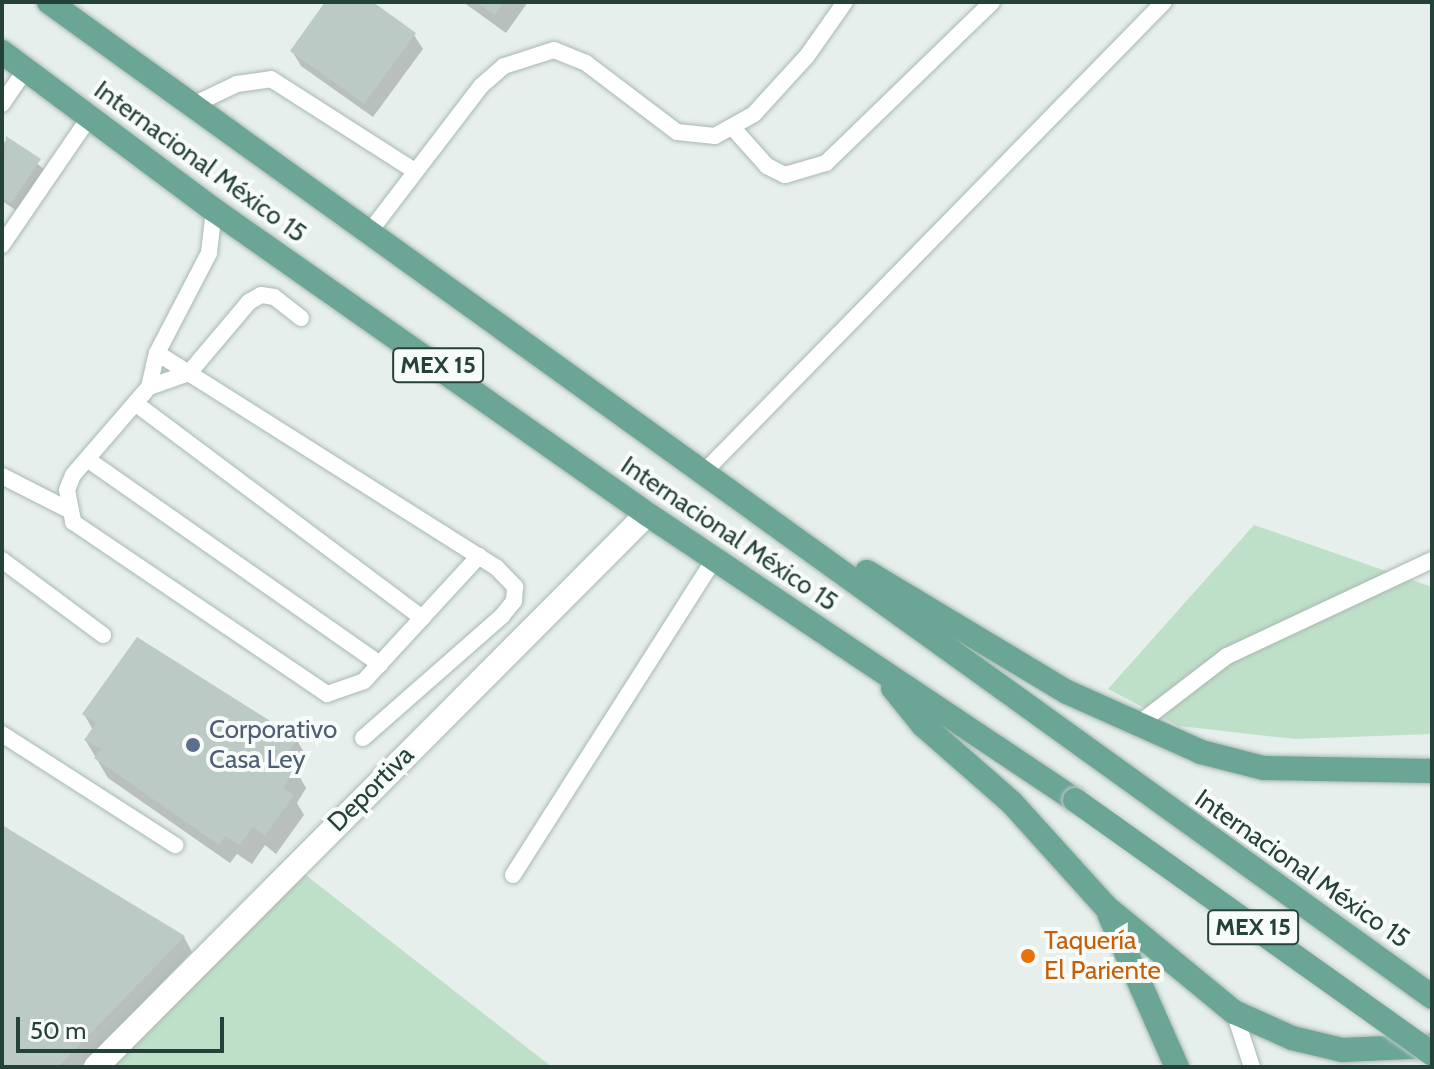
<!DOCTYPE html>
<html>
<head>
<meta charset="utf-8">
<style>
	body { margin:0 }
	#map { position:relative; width:1434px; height:1069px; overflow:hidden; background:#e6efeb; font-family:Cabin,sans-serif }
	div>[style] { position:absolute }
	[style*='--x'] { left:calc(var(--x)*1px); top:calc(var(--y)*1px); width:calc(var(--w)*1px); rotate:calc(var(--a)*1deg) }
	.green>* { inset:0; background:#bfe0c8 }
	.shadow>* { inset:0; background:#0003 }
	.building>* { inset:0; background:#bbcac4 }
	.roads { filter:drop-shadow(0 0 2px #a8b8b2) drop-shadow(0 0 2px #a8b8b2) }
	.lane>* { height:16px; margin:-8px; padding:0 8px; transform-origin:8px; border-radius:8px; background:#fff }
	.street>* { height:24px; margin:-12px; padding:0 12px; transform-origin:12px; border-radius:12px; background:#fff }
	.primary>* { height:24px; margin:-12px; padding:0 12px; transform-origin:12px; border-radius:12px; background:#6aa596 }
	.bridges { filter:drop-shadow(0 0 2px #c2cac8) drop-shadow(0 0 2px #c2cac8) }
	.primary-bridge>* { height:24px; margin:-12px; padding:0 12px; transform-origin:12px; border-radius:12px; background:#6aa596 }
	.dots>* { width:22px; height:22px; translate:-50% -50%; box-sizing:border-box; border:4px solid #f7fbf9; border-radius:50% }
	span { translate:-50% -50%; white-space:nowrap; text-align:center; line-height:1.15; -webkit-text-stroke:8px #f7fbf9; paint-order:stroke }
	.shield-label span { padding:2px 6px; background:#f7fbf9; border:2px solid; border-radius:6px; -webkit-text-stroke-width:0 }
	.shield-label { font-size:24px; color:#24423a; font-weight:700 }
	.street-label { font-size:26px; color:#24423a }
	.service-label { font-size:26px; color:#4e5e75 }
	.left { translate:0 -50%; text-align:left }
	.food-label { font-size:26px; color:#c56008 }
	.frame { position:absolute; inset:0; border:4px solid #24423a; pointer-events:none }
	.scale { position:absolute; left:16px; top:1017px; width:208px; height:36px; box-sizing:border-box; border:4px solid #24423a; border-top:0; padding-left:10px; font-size:24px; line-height:28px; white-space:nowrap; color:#24423a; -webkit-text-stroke:6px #f7fbf9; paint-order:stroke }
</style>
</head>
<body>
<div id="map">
	<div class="green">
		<i style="clip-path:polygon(1254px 525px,1432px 587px,1432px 734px,1295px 739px,1179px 726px,1108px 689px)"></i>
		<i style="clip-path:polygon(298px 869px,552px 1067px,110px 1067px)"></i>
	</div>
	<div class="shadow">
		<i style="clip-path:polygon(328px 2px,369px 2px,414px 35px,423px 49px,373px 117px,301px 66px,292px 51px)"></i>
		<i style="clip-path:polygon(463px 2px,528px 2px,506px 33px)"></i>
		<i style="clip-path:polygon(7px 139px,45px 170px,17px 211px,2px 201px,2px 146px)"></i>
		<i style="clip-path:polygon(84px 714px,297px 740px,308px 760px,297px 772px,306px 788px,297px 803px,304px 815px,276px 854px,265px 845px,252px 864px,237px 854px,230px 863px,108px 778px,86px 741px,93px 730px)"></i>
		<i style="clip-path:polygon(2px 828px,184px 937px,192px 952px,80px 1067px,2px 1067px)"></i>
	</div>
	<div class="building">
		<i style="clip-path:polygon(325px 2px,373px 2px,416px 33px,364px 104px,290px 51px)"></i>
		<i style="clip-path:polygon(476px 2px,504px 2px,495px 15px)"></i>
		<i style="clip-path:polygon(6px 136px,41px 159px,11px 203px,2px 197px)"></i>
		<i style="clip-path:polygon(137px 637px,299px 739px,283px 757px,297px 767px,283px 788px,294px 795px,265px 836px,253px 827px,240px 845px,225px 836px,219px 845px,94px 758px,101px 749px,84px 740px,96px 723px,82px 714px)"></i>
		<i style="clip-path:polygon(2px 825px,185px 936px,58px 1067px,2px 1067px)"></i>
	</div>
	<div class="roads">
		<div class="lane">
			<i style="--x:2;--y:104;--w:42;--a:-55.6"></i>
			<i style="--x:195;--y:104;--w:47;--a:-25.5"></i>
			<i style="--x:237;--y:84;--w:34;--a:-8"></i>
			<i style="--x:271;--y:79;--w:171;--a:32.6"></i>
			<i style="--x:733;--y:128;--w:51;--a:48.2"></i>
			<i style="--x:767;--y:166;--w:20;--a:27"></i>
			<i style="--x:785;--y:175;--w:43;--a:-16.3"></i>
			<i style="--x:826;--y:163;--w:231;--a:-44.1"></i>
			<i style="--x:371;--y:230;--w:181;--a:-52.6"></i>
			<i style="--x:481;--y:86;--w:30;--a:-41"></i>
			<i style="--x:504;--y:66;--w:52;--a:-17.7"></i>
			<i style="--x:554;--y:50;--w:35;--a:22"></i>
			<i style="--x:586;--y:63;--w:114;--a:37.2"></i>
			<i style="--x:677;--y:132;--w:38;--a:6"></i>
			<i style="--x:715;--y:136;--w:45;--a:-29.4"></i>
			<i style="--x:754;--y:114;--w:79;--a:-47.6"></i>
			<i style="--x:807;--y:56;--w:66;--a:-54.9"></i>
			<i style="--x:2;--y:245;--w:154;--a:-55.6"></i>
			<i style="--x:301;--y:318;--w:34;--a:-142"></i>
			<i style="--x:274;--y:297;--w:13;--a:-171"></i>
			<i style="--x:261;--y:295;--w:14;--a:150"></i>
			<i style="--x:249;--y:302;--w:93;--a:130.2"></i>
			<i style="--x:189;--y:373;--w:42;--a:160.7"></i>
			<i style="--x:149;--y:387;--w:116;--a:130.8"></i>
			<i style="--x:73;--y:475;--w:16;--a:112"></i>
			<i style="--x:67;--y:490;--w:33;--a:79"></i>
			<i style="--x:73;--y:522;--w:307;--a:34.1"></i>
			<i style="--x:327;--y:694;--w:39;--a:-19"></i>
			<i style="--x:364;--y:681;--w:170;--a:-47.4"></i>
			<i style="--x:157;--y:353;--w:401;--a:32.3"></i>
			<i style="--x:496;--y:567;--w:28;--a:46"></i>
			<i style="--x:515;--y:587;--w:14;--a:94"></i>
			<i style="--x:514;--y:601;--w:19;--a:129"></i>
			<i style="--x:502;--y:616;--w:185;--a:138.7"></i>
			<i style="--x:149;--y:387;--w:35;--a:-77"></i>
			<i style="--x:157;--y:353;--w:113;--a:-62.5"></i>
			<i style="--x:209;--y:253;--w:43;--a:-83.4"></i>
			<i style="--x:135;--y:403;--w:359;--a:36.8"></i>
			<i style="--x:87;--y:459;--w:358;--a:35"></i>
			<i style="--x:705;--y:471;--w:656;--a:-45.62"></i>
			<i style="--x:2;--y:476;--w:73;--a:26.9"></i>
			<i style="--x:2;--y:560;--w:126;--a:36.6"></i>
			<i style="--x:1137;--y:725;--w:113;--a:-37.5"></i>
			<i style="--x:1227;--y:656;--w:226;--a:-25.1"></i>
			<i style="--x:2;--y:734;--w:206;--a:32.7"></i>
			<i style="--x:513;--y:875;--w:375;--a:-57.5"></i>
			<i style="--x:1234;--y:1012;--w:58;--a:71.9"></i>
		</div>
		<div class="street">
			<i style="--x:96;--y:1067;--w:781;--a:-45.1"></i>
		</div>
		<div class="primary">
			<i style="--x:49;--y:2;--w:1704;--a:35.73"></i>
			<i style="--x:2;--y:52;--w:264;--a:36.7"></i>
			<i style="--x:214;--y:210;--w:529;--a:35.07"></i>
			<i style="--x:647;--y:514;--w:515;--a:33.75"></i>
			<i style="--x:867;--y:572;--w:233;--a:31"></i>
			<i style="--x:1067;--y:692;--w:147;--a:24.1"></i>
			<i style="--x:1201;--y:752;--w:65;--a:14.3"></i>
			<i style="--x:1264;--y:768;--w:168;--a:1"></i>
			<i style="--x:893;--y:688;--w:48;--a:51"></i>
			<i style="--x:923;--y:725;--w:118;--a:41.2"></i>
			<i style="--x:1012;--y:803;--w:140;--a:47.9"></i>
			<i style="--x:1106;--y:907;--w:166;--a:39.4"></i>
			<i style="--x:1234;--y:1012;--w:64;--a:24.1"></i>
			<i style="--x:1292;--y:1038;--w:51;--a:13.5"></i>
			<i style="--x:1342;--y:1050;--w:90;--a:-2.5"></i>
			<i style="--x:1110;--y:916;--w:165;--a:66.1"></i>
		</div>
	</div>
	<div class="bridges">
		<div class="primary-bridge">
			<i style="--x:1075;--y:800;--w:438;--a:35.4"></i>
		</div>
	</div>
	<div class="dots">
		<i style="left:193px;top:745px;background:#5c6f8a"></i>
		<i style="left:1028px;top:956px;background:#e8710a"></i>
	</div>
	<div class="shield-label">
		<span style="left:438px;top:365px">MEX 15</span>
		<span style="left:1253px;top:927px">MEX 15</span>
	</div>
	<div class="street-label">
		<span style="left:200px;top:162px;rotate:36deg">Internacional México 15</span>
		<span style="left:729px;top:534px;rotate:34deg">Internacional México 15</span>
		<span style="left:371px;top:789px;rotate:-45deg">Deportiva</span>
		<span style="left:1302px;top:869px;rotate:35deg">Internacional México 15</span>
	</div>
	<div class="service-label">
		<span class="left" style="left:209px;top:745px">Corporativo<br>Casa Ley</span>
	</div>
	<div class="food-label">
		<span class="left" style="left:1044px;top:956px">Taquería<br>El Pariente</span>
	</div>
	<div class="frame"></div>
	<div class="scale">50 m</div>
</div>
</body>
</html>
